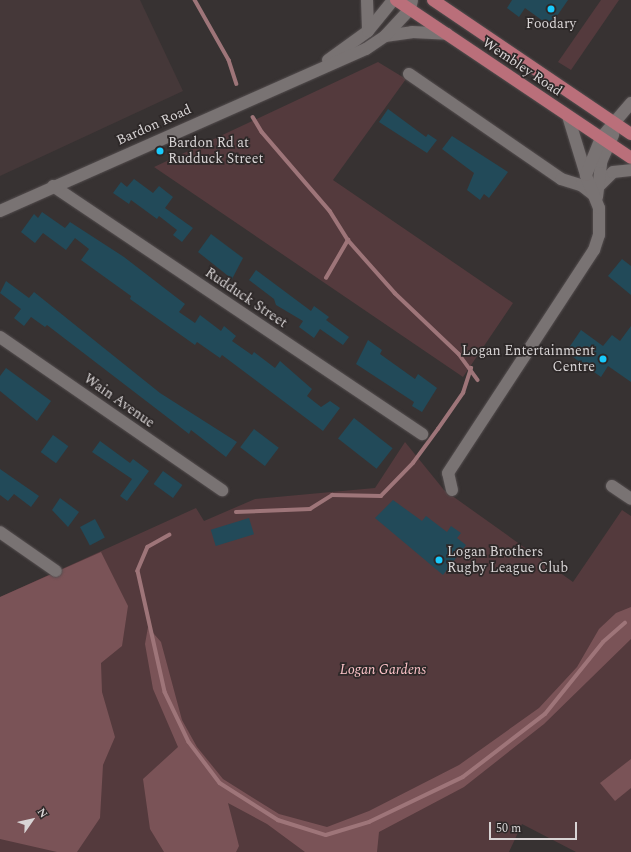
<!DOCTYPE html>
<html>
<head>
<meta charset="utf-8">
<style>
	body { margin:0 }
	#map { position:relative; width:631px; height:852px; overflow:hidden; background:#373232; font-family:Spectral,serif }
	div>[style] { position:absolute }
	[style*='--x'] { left:calc(var(--x)*1px); top:calc(var(--y)*1px); width:calc(var(--w)*1px); rotate:calc(var(--a)*1deg) }
	.built>* { inset:0; background:#453839 }
	.green>* { inset:0; background:#543a3d }
	.forest>* { inset:0; background:#7a5357 }
	.stream>* { height:3.5px; margin:-1.75px; padding:0 1.75px; transform-origin:1.75px; border-radius:1.75px; background:#9e7579 }
	.building>* { inset:0; background:#224a59; transform-origin:0 0 }
	.roads { filter:drop-shadow(0 0 1px #534d4e) drop-shadow(0 0 1px #534d4e) }
	.minor>* { height:12px; margin:-6px; padding:0 6px; transform-origin:6px; border-radius:6px; background:#797373 }
	.major>* { height:12px; margin:-6px; padding:0 6px; transform-origin:6px; border-radius:6px; background:#ba6f7a }
	.dots>* { width:11px; height:11px; translate:-50% -50%; box-sizing:border-box; border:2px solid #2d2828; border-radius:50% }
	span { translate:-50% -50%; white-space:nowrap; text-align:center; line-height:1.15; -webkit-text-stroke:3.5px #2d2828; paint-order:stroke }
	.poi-label { font-size:14px; color:#d8d4d5 }
	.left { translate:0 -50%; text-align:left }
	.right { translate:-100% -50%; text-align:right }
	.street-label { font-size:14px; color:#d8d4d5 }
	.park-label { font-size:14px; color:#fdc4c9; font-style:italic }
	.north { position:absolute; left:12px; top:800px; width:40px; height:40px; -webkit-text-stroke:3px #2d2828; paint-order:stroke; rotate:56deg; font-size:11px; font-weight:700; line-height:16px; text-align:center; color:#d8d4d5 }
	.north::after { content:''; display:block; margin:auto; width:14px; height:18px; background:#d8d4d5; clip-path:polygon(50% 0,100% 100%,50% 72%,0 100%) }
	.scale { position:absolute; left:489px; top:822px; width:88px; height:18px; box-sizing:border-box; border:2px solid #d8d4d5; border-top:0; padding-left:5px; font-size:12px; line-height:14px; white-space:nowrap; color:#d8d4d5; -webkit-text-stroke:3px #2d2828; paint-order:stroke }
</style>
</head>
<body>
<div id="map">
	<div class="built">
		<i style="clip-path:polygon(0 0,140px 0,183px 91px,0 176px)"></i>
	</div>
	<div class="green">
		<i style="clip-path:polygon(601px 0,619px 0,571px 70px,558px 62px)"></i>
		<i style="clip-path:polygon(378px 62px,406px 79px,333px 180px,513px 303px,463px 377px,154px 167px)"></i>
		<i style="clip-path:polygon(405px 442px,444px 490px,573px 582px,622px 510px,631px 516px,631px 852px,576px 852px,522px 824px,509px 852px,0 852px,0 597px,196px 508px,204px 521px,255px 499px,375px 488px)"></i>
	</div>
	<div class="forest">
		<i style="clip-path:polygon(101px 552px,128px 606px,122px 646px,101px 663px,102px 692px,115px 737px,103px 765px,100px 818px,77px 852px,57px 852px,0 839px,0 597px)"></i>
		<i style="clip-path:polygon(631px 607px,631px 639px,544px 724px,464px 787px,379px 832px,377px 852px,305px 852px,267px 824px,228px 803px,239px 846px,236px 852px,164px 852px,150px 829px,143px 779px,178px 747px,153px 689px,145px 644px,148px 627px,161px 642px,182px 720px,197px 747px,223px 779px,279px 814px,327px 827px,369px 811px,459px 765px,539px 708px,577px 667px,599px 629px,616px 613px)"></i>
		<i style="clip-path:polygon(631px 759px,631px 788px,615px 801px,600px 783px)"></i>
	</div>
	<div class="stream">
		<i style="--x:195;--y:0;--w:69;--a:60.5"></i>
		<i style="--x:229;--y:60;--w:25;--a:72"></i>
		<i style="--x:253;--y:117;--w:17;--a:59"></i>
		<i style="--x:262;--y:132;--w:104;--a:49.3"></i>
		<i style="--x:330;--y:211;--w:34;--a:58"></i>
		<i style="--x:348;--y:240;--w:71;--a:48.4"></i>
		<i style="--x:395;--y:293;--w:88;--a:43.6"></i>
		<i style="--x:459;--y:354;--w:32;--a:54"></i>
		<i style="--x:326;--y:278;--w:44;--a:-59.9"></i>
		<i style="--x:236;--y:512;--w:74;--a:-2.3"></i>
		<i style="--x:310;--y:509;--w:26;--a:-32"></i>
		<i style="--x:332;--y:495;--w:49;--a:1.2"></i>
		<i style="--x:381;--y:496;--w:46;--a:-45.9"></i>
		<i style="--x:413;--y:463;--w:42;--a:-53.7"></i>
		<i style="--x:438;--y:429;--w:44;--a:-55.2"></i>
		<i style="--x:463;--y:393;--w:26;--a:-72"></i>
		<i style="--x:170;--y:535;--w:25;--a:151"></i>
		<i style="--x:148;--y:547;--w:26;--a:113"></i>
		<i style="--x:138;--y:571;--w:124;--a:77.4"></i>
		<i style="--x:165;--y:692;--w:55;--a:64.4"></i>
		<i style="--x:189;--y:742;--w:51;--a:52.9"></i>
		<i style="--x:220;--y:783;--w:69;--a:32.5"></i>
		<i style="--x:278;--y:820;--w:50;--a:17.4"></i>
		<i style="--x:326;--y:835;--w:45;--a:-16.8"></i>
		<i style="--x:369;--y:822;--w:104;--a:-25.6"></i>
		<i style="--x:463;--y:777;--w:103;--a:-37.5"></i>
		<i style="--x:545;--y:714;--w:92;--a:-51.1"></i>
		<i style="--x:603;--y:642;--w:29;--a:-41"></i>
	</div>
	<div class="building">
		<i style="clip-path:polygon(512px 0,568px 0,550px 26px,525px 8px,519px 17px,507px 8px)"></i>
		<i style="clip-path:polygon(388px 109px,426px 137px,428px 134px,437px 140px,427px 153px,379px 122px)"></i>
		<i style="clip-path:polygon(452px 136px,508px 172px,489px 198px,484px 194px,480px 200px,467px 190px,474px 173px,442px 149px)"></i>
		<i style="clip-path:polygon(134px 179px,153px 193px,159px 186px,173px 197px,165px 208px,193px 228px,182px 242px,173px 235px,177px 230px,159px 216px,157px 219px,131px 200px,129px 204px,113px 193px,121px 182px,127px 187px)"></i>
		<i style="clip-path:polygon(42px 212px,65px 228px,70px 222px,124px 257px,185px 304px,179px 312px,195px 323px,200px 315px,221px 331px,224px 326px,236px 336px,232px 341px,252px 355px,254px 352px,275px 368px,280px 361px,312px 389px,307px 396px,321px 407px,330px 401px,340px 408px,323px 431px,222px 355px,220px 358px,197px 342px,195px 345px,130px 299px,131px 296px,81px 260px,89px 249px,75px 238px,66px 250px,43px 233px,35px 243px,21px 232px,34px 214px,38px 218px)"></i>
		<i style="clip-path:polygon(211px 234px,243px 258px,232px 279px,198px 252px)"></i>
		<i style="clip-path:polygon(622px 259px,631px 266px,631px 295px,608px 276px)"></i>
		<i style="clip-path:polygon(256px 270px,311px 311px,314px 306px,329px 317px,326px 320px,349px 337px,343px 345px,320px 329px,314px 338px,299px 327px,303px 321px,276px 305px,274px 299px,249px 280px)"></i>
		<i style="clip-path:polygon(6px 281px,29px 298px,34px 292px,160px 393px,237px 442px,226px 457px,191px 430px,189px 434px,180px 427px,47px 325px,45px 327px,31px 317px,24px 326px,14px 318px,21px 309px,0 293px)"></i>
		<i style="clip-path:polygon(631px 326px,631px 382px,608px 366px,601px 377px,566px 352px,581px 330px,603px 346px,612px 335px,620px 341px)"></i>
		<i style="clip-path:polygon(368px 340px,382px 350px,380px 354px,415px 379px,418px 374px,437px 388px,422px 412px,412px 406px,414px 402px,356px 364px)"></i>
		<i style="clip-path:polygon(6px 368px,51px 401px,37px 421px,0 391px,0 376px)"></i>
		<i style="left:354px;top:418px;width:49px;height:26px;rotate:38deg"></i>
		<i style="left:254px;top:429px;width:31px;height:23px;rotate:37deg"></i>
		<i style="left:53px;top:435px;width:19px;height:21px;rotate:36deg"></i>
		<i style="clip-path:polygon(100px 441px,130px 463px,133px 459px,149px 471px,127px 501px,120px 496px,132px 479px,92px 452px)"></i>
		<i style="clip-path:polygon(0 469px,39px 496px,31px 507px,14px 494px,8px 501px,0 495px)"></i>
		<i style="left:163px;top:471px;width:24px;height:16px;rotate:36deg"></i>
		<i style="clip-path:polygon(60px 498px,79px 512px,68px 527px,52px 510px)"></i>
		<i style="clip-path:polygon(393px 500px,422px 521px,426px 516px,447px 532px,451px 526px,461px 533px,457px 538px,466px 545px,443px 575px,375px 518px)"></i>
		<i style="left:249px;top:518px;width:17px;height:40px;rotate:73deg"></i>
		<i style="left:95px;top:519px;width:21px;height:17px;rotate:62deg"></i>
	</div>
	<div class="roads">
		<div class="minor">
			<i style="--x:367;--y:0;--w:31;--a:88"></i>
			<i style="--x:385;--y:36;--w:27;--a:-8"></i>
			<i style="--x:412;--y:32;--w:35;--a:3"></i>
			<i style="--x:328;--y:60;--w:49;--a:-35.9"></i>
			<i style="--x:368;--y:31;--w:40;--a:-51"></i>
			<i style="--x:409;--y:74;--w:185;--a:34.6"></i>
			<i style="--x:561;--y:179;--w:21;--a:17"></i>
			<i style="--x:581;--y:185;--w:16;--a:38"></i>
			<i style="--x:568;--y:116;--w:62;--a:73"></i>
			<i style="--x:53;--y:186;--w:445;--a:33.9"></i>
			<i style="--x:598;--y:187;--w:21;--a:-45"></i>
			<i style="--x:613;--y:172;--w:18;--a:-6"></i>
			<i style="--x:597;--y:197;--w:35;--a:-83"></i>
			<i style="--x:601;--y:162;--w:30;--a:-66"></i>
			<i style="--x:0;--y:211;--w:400;--a:-23.9"></i>
			<i style="--x:366;--y:49;--w:23;--a:-34"></i>
			<i style="--x:385;--y:36;--w:37;--a:-47"></i>
			<i style="--x:410;--y:9;--w:9;--a:-77"></i>
			<i style="--x:0;--y:337;--w:270;--a:34.6"></i>
			<i style="--x:612;--y:486;--w:23;--a:34"></i>
			<i style="--x:452;--y:490;--w:17;--a:-103"></i>
			<i style="--x:448;--y:473;--w:267;--a:-56.8"></i>
			<i style="--x:594;--y:250;--w:16;--a:-72"></i>
			<i style="--x:599;--y:235;--w:27;--a:-90"></i>
			<i style="--x:599;--y:208;--w:35;--a:-112"></i>
			<i style="--x:586;--y:175;--w:40;--a:-68"></i>
			<i style="--x:601;--y:138;--w:46;--a:-49.4"></i>
			<i style="--x:0;--y:532;--w:68;--a:34.9"></i>
		</div>
		<div class="major">
			<i style="--x:396;--y:0;--w:283;--a:33.9"></i>
			<i style="--x:433;--y:0;--w:239;--a:34.1"></i>
		</div>
	</div>
	<div class="dots">
		<i style="left:551px;top:9px;background:#19cafc"></i>
		<i style="left:160px;top:151px;background:#19cafc"></i>
		<i style="left:603px;top:359px;background:#19cafc"></i>
		<i style="left:439px;top:560px;background:#19cafc"></i>
	</div>
	<div class="poi-label">
		<span style="left:551px;top:24px">Foodary</span>
		<span class="left" style="left:168px;top:151px">Bardon Rd at<br>Rudduck Street</span>
		<span class="right" style="left:595px;top:359px">Logan Entertainment<br>Centre</span>
		<span class="left" style="left:447px;top:560px">Logan Brothers<br>Rugby League Club</span>
	</div>
	<div class="street-label">
		<span style="left:522px;top:67px;rotate:34deg">Wembley Road</span>
		<span style="left:154px;top:125px;rotate:-24deg">Bardon Road</span>
		<span style="left:246px;top:298px;rotate:34deg">Rudduck Street</span>
		<span style="left:119px;top:401px;rotate:35deg">Wain Avenue</span>
	</div>
	<div class="park-label">
		<span style="left:383px;top:670px">Logan Gardens</span>
	</div>
	<div class="north">N</div>
	<div class="scale">50 m</div>
</div>
</body>
</html>
